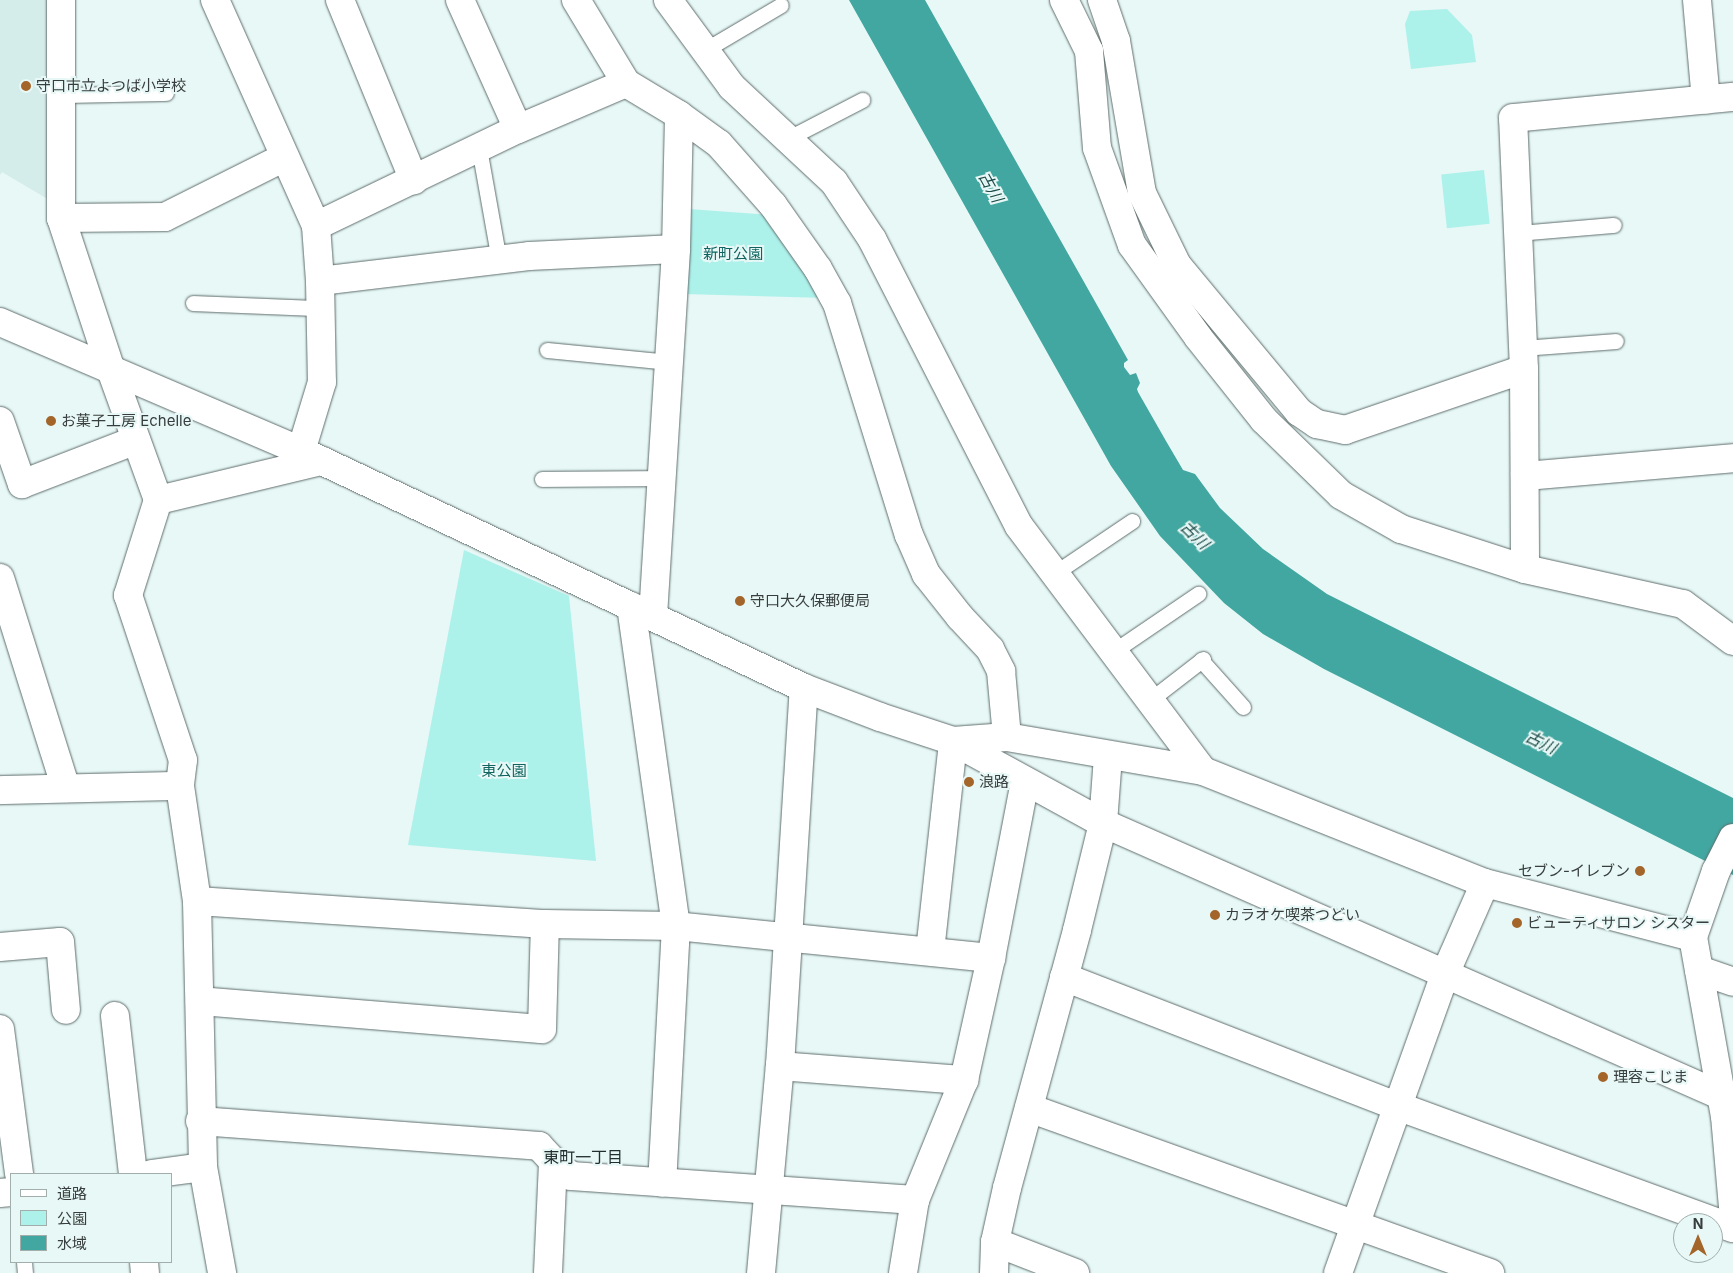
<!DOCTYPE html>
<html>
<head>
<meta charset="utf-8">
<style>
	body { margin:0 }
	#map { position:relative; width:1733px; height:1273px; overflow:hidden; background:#e7f8f6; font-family:Inter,"Noto Sans JP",sans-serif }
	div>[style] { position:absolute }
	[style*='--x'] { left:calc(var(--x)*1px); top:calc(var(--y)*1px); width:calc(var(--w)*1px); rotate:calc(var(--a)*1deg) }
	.built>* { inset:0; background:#d4ecea }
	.green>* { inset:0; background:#adf1eb; transform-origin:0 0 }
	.water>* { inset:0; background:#42a7a1 }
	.roads { filter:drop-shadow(0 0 1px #5f6d6c) drop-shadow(0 0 1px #5f6d6c) }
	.lane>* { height:15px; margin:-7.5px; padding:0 7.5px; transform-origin:7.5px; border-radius:7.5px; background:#fff }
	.street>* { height:28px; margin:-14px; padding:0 14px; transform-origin:14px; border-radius:14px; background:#fff }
	.dots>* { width:14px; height:14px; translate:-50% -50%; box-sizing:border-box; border:2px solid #e7f8f6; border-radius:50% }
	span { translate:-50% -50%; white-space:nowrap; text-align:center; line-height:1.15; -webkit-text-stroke:4px #e7f8f6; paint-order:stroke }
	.poi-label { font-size:15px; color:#383e3d }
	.left { translate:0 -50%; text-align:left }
	.right { translate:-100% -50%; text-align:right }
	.park-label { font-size:15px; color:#10635f }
	.water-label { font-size:16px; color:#1f4c49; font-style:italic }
	.neighbourhood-label { font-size:16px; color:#222f2e }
	.legend { position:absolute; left:10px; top:1173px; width:162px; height:90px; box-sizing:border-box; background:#e7f8f6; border:1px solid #a1aeac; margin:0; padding:6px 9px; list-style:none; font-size:15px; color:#383e3d }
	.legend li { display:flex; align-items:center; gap:10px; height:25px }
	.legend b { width:25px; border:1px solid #a1aeac }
	.north { position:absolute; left:1673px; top:1213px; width:50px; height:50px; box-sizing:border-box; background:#e7f8f6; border:1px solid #a1aeac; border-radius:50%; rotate:0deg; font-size:14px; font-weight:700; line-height:20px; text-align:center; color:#383e3d }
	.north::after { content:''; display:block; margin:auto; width:18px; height:22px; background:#a3652a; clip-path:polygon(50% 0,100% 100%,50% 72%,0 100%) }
</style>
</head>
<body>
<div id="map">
	<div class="built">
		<i style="clip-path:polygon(0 0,53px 0,51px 201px,2px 172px,0 175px)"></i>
	</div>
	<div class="green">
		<i style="clip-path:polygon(1447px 9px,1472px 35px,1476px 62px,1411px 69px,1405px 24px,1410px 11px)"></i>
		<i style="left:1484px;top:170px;width:54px;height:43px;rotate:84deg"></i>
		<i style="clip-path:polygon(689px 209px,771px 215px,827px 298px,684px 294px)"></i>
		<i style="clip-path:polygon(464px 550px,569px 596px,596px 861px,408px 845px)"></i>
	</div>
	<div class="water">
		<i style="clip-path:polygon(849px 0,925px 0,1128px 360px,1124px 363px,1124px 367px,1130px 375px,1136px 373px,1140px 383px,1137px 389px,1138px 392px,1166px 441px,1183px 470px,1195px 474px,1220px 508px,1263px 549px,1327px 594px,1733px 798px,1733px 875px,1324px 669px,1263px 634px,1224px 603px,1160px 536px,1111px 466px)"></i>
	</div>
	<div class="roads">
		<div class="lane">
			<i style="--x:705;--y:50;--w:88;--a:-30.6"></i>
			<i style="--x:61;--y:95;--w:105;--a:-1.1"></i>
			<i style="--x:787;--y:139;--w:85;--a:-27.5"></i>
			<i style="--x:479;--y:148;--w:114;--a:79.9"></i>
			<i style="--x:1518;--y:233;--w:96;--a:-4.8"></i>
			<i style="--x:193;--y:303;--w:127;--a:2.3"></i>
			<i style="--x:1523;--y:348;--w:93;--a:-4.3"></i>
			<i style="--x:547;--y:350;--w:123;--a:5.6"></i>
			<i style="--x:542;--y:479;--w:120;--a:-0.5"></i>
			<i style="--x:1055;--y:573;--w:93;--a:-34"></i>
			<i style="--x:1114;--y:651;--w:102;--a:-34.2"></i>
			<i style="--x:1201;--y:660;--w:63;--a:48.2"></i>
			<i style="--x:1150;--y:700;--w:67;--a:-37.7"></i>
			<i style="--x:24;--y:1262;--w:11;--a:85"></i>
		</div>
		<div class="street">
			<i style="--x:61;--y:0;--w:218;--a:90"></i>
			<i style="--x:61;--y:218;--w:160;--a:71.8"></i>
			<i style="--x:111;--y:370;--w:138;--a:70.1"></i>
			<i style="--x:158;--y:500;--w:100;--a:107.5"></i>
			<i style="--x:128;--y:595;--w:174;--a:71.6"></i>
			<i style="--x:183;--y:760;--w:26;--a:97"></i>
			<i style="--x:180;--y:786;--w:116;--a:81.6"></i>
			<i style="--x:197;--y:901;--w:266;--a:88.7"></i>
			<i style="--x:203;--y:1167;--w:108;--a:79.8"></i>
			<i style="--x:215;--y:0;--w:248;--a:65.9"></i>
			<i style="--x:316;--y:226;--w:55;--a:85.8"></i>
			<i style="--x:320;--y:281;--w:101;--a:88.9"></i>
			<i style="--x:322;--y:382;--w:72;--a:106.9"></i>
			<i style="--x:340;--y:0;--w:195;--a:67.7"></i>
			<i style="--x:460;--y:0;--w:141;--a:65.8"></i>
			<i style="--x:576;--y:0;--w:97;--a:58.9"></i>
			<i style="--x:626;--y:83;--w:62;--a:31.1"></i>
			<i style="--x:679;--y:115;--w:49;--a:35.9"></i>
			<i style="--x:719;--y:144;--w:81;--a:48.5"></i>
			<i style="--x:773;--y:205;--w:78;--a:54.9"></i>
			<i style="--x:818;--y:269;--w:39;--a:61"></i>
			<i style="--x:837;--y:303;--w:243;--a:72.8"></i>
			<i style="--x:909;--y:535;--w:43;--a:66.4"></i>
			<i style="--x:926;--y:574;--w:55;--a:51.7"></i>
			<i style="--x:960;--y:617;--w:44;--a:46.8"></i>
			<i style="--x:990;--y:649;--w:25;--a:63"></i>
			<i style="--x:1001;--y:671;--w:66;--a:84.8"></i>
			<i style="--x:668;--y:0;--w:108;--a:53.7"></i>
			<i style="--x:732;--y:87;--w:139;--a:43"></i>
			<i style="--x:834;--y:182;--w:69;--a:56.3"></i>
			<i style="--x:872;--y:239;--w:322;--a:62.9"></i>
			<i style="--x:1019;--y:526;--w:306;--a:53.1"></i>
			<i style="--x:1064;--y:0;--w:57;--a:63.9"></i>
			<i style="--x:1089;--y:51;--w:97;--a:85.3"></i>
			<i style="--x:1097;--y:148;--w:103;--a:70.2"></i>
			<i style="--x:1132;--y:245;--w:113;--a:54.3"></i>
			<i style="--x:1198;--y:337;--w:106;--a:51.5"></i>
			<i style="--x:1264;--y:420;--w:107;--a:44.2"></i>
			<i style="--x:1341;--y:495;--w:69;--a:29.5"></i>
			<i style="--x:1401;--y:529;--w:130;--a:17.9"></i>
			<i style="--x:1525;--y:569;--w:162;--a:12.5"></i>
			<i style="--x:1683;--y:604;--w:62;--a:36.5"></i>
			<i style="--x:1102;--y:0;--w:43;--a:71.1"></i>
			<i style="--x:1116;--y:41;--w:154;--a:80.3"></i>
			<i style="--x:1142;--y:193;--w:80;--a:64.1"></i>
			<i style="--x:1177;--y:265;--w:191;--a:50.3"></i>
			<i style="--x:1299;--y:412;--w:22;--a:34"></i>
			<i style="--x:1317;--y:424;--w:29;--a:12"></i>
			<i style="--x:1345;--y:430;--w:189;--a:-18.8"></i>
			<i style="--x:1524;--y:369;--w:251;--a:-92.5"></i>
			<i style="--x:1513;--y:118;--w:221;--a:-5.5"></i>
			<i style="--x:1697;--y:0;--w:100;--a:84.9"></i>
			<i style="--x:61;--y:218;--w:104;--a:-0.6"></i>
			<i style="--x:165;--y:217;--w:134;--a:-26.6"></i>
			<i style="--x:316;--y:226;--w:224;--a:-25.7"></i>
			<i style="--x:518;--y:129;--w:117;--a:-23.1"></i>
			<i style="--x:320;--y:281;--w:210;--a:-6.8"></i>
			<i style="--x:529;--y:256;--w:147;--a:-2.7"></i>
			<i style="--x:0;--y:322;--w:327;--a:23.2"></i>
			<i style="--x:301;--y:451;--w:556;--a:25.23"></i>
			<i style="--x:804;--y:688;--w:81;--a:20.9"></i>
			<i style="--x:880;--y:717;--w:77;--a:18.2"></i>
			<i style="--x:953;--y:741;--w:171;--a:28.7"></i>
			<i style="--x:1103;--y:823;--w:677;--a:23.8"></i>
			<i style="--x:1524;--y:369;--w:200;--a:89.7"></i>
			<i style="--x:0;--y:421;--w:67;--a:70.8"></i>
			<i style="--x:22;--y:484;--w:122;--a:-21.1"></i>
			<i style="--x:1525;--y:476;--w:209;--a:-4.9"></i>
			<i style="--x:158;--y:500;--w:168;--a:-13.5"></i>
			<i style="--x:0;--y:578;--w:220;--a:72.6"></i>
			<i style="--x:631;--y:606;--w:323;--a:82"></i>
			<i style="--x:676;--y:926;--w:257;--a:93.1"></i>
			<i style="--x:653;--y:616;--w:368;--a:-86.4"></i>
			<i style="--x:676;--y:249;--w:134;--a:-88.7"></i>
			<i style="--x:953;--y:741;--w:54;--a:-4.2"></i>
			<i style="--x:1007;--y:737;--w:199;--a:9.8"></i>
			<i style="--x:1203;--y:771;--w:303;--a:21.7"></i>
			<i style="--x:1485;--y:883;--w:215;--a:14.6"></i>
			<i style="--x:1693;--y:937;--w:182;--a:79.9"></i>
			<i style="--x:1725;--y:1116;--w:91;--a:85"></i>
			<i style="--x:0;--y:790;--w:180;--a:-1.3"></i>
			<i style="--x:197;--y:901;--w:349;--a:3.8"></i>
			<i style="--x:545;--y:924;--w:131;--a:0.9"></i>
			<i style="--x:676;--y:926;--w:317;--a:5.8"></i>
			<i style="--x:1693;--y:937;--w:70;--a:-70.8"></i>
			<i style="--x:1716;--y:871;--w:37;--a:-63"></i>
			<i style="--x:0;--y:947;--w:60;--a:-4.8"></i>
			<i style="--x:60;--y:942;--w:68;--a:85"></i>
			<i style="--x:930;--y:951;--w:211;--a:-83.7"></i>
			<i style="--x:1699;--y:970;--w:36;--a:19"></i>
			<i style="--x:1064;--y:977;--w:360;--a:21.2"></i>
			<i style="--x:1400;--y:1107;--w:354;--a:20"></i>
			<i style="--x:200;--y:1001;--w:343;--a:4.7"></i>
			<i style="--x:542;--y:1029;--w:105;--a:-88.4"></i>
			<i style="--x:115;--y:1016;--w:159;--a:83.5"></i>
			<i style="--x:0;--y:1029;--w:146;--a:82.5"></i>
			<i style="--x:780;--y:1066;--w:185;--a:4.4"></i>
			<i style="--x:1029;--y:1108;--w:490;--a:19.7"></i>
			<i style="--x:200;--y:1121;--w:340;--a:4.2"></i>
			<i style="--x:539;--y:1146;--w:21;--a:47"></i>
			<i style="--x:553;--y:1161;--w:23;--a:40"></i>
			<i style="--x:571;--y:1176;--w:345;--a:4"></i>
			<i style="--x:151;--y:1174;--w:52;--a:-7.7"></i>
			<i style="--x:0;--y:1193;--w:11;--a:-5"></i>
			<i style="--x:995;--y:1242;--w:86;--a:21.2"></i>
			<i style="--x:144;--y:1262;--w:11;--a:85"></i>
			<i style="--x:548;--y:1273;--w:112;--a:-87.4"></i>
			<i style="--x:761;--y:1273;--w:208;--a:-84.8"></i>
			<i style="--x:780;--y:1066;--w:379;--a:-86.4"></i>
			<i style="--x:903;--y:1273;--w:74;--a:-80.7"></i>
			<i style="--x:915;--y:1200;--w:130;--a:-67.8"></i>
			<i style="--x:964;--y:1080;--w:125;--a:-77.5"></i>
			<i style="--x:991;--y:958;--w:180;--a:-79.1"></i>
			<i style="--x:994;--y:1273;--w:31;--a:-88"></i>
			<i style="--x:995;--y:1242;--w:55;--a:-77.5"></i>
			<i style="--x:1007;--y:1188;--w:267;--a:-74.8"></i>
			<i style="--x:1077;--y:930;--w:110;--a:-76.3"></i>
			<i style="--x:1103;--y:823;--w:67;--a:-85.7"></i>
			<i style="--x:1338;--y:1273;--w:318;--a:-70.3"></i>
			<i style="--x:1445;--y:974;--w:99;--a:-66.3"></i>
		</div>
	</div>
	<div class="dots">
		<i style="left:26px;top:86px;background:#a3652a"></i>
		<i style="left:51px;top:421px;background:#a3652a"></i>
		<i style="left:740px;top:601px;background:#a3652a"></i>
		<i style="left:969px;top:782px;background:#a3652a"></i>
		<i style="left:1640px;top:871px;background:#a3652a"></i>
		<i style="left:1215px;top:915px;background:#a3652a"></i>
		<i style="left:1517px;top:923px;background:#a3652a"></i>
		<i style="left:1603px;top:1077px;background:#a3652a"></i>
	</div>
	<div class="poi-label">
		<span class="left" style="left:36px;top:86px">守口市立よつば小学校</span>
		<span class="left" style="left:61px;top:421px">お菓子工房 Echelle</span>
		<span class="left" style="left:750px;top:601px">守口大久保郵便局</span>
		<span class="left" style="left:979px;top:782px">浪路</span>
		<span class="right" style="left:1630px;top:871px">セブン-イレブン</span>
		<span class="left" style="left:1225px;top:915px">カラオケ喫茶つどい</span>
		<span class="left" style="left:1527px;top:923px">ビューティサロン シスター</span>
		<span class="left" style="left:1613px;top:1077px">理容こじま</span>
	</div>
	<div class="park-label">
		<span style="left:733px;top:254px">新町公園</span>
		<span style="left:504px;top:771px">東公園</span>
	</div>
	<div class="water-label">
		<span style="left:991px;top:187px;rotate:61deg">古川</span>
		<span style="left:1195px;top:535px;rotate:44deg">古川</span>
		<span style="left:1541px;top:742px;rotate:26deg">古川</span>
	</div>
	<div class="neighbourhood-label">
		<span style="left:583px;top:1157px">東町一丁目</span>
	</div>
	<ul class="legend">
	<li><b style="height:6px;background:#fff"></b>道路</li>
	<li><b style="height:14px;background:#adf1eb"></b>公園</li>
	<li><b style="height:14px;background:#42a7a1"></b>水域</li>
	</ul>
	<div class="north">N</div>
</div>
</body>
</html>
